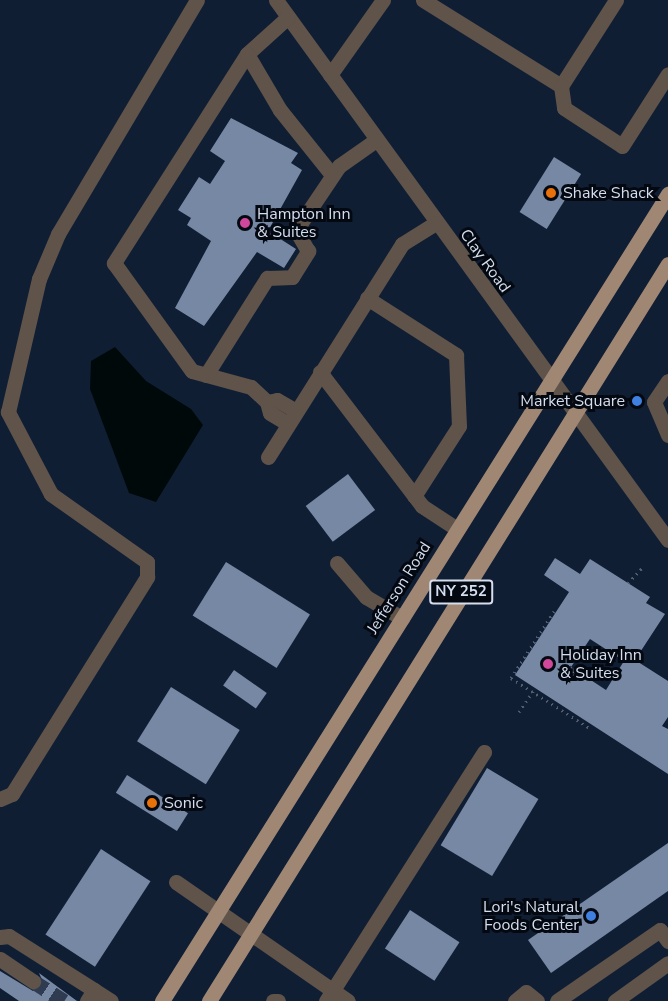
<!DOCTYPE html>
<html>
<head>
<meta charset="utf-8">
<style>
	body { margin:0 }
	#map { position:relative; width:668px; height:1001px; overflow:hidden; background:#101e34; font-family:"Nunito Sans",sans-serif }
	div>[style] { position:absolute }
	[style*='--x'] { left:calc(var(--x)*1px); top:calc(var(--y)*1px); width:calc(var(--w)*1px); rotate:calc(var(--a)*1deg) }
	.water>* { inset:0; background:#00090a }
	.building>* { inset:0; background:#7688a4; transform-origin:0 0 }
	.minor-tunnel>* { height:15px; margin-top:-7.5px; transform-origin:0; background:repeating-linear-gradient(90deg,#2e3b50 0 15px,transparent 0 23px) }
	.path>* { height:3px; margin-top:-1.5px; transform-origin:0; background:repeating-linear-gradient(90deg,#515d71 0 1.5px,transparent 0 6px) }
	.minor>* { height:15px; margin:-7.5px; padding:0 7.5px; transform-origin:7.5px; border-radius:7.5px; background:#5f534a }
	.major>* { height:15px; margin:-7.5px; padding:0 7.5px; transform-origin:7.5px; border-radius:7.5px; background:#a08774 }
	.dots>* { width:16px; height:16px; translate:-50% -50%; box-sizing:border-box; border:3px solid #040811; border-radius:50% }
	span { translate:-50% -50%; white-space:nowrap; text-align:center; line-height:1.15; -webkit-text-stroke:6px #040811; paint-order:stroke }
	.shield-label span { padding:2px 4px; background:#040811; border:2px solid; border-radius:4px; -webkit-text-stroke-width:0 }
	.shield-label { font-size:15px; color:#d5deee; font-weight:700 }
	.poi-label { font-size:16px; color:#d5deee }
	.left { translate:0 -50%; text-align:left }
	.right { translate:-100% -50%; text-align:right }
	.street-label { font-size:16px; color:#d5deee }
</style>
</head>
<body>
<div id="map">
	<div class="water">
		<i style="clip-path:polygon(115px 347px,146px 381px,191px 409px,203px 425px,156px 502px,129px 493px,90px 389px,91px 361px)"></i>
	</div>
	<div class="building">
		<i style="clip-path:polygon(231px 118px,298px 153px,291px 163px,302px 170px,268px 231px,296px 249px,284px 268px,257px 252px,204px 326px,175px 308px,211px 241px,187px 225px,191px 218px,178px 210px,199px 177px,210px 184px,225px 161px,210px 151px)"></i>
		<i style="left:554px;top:157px;width:32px;height:65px;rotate:32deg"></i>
		<i style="left:348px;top:474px;width:45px;height:53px;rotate:53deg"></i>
		<i style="clip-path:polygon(evenodd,555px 558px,580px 574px,590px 559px,650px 597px,646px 603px,665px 614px,635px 660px,668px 681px,668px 717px,662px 726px,668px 729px,668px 774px,515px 675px,569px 592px,544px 575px,555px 558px,590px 639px,624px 661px,606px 690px,571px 667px,590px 639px)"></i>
		<i style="left:226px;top:562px;width:99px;height:63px;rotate:32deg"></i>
		<i style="left:234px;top:670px;width:40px;height:19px;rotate:35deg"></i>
		<i style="left:171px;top:687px;width:81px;height:64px;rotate:32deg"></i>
		<i style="left:487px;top:768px;width:60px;height:90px;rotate:31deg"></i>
		<i style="left:127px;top:775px;width:72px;height:21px;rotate:32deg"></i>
		<i style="clip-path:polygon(668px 843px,668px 891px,551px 973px,528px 940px)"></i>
		<i style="left:101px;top:849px;width:59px;height:102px;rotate:33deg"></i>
		<i style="left:410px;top:910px;width:59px;height:46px;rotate:33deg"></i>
		<i style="clip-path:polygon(0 971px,33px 991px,43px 982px,39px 973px,77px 1001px,19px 1001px,0 988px)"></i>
	</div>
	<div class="minor-tunnel">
		<i style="--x:33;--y:981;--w:37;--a:33"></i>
	</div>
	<div class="path">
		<i style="--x:628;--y:583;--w:21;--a:-47"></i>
		<i style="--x:554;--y:611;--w:80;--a:122.7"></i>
		<i style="--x:511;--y:678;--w:95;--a:32.5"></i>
		<i style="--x:519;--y:712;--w:29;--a:-56"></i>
	</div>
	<div class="minor">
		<i style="--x:276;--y:0;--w:667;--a:54.02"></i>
		<i style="--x:423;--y:0;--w:163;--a:31.9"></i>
		<i style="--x:616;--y:0;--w:102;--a:122.6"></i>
		<i style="--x:561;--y:86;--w:22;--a:82"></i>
		<i style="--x:564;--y:108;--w:69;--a:33.2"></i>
		<i style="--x:622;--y:146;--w:85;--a:-57.4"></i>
		<i style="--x:288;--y:17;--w:55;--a:137.9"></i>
		<i style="--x:247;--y:54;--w:248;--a:122.5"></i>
		<i style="--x:114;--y:263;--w:133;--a:54.2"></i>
		<i style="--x:192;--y:371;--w:61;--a:15.2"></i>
		<i style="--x:251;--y:387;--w:22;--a:43"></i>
		<i style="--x:267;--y:402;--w:10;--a:-11"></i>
		<i style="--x:277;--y:400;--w:22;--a:30"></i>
		<i style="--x:247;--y:54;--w:65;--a:59.5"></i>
		<i style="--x:280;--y:110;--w:83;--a:51.3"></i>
		<i style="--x:330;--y:75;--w:92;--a:-54.8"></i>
		<i style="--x:367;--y:298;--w:106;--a:32.6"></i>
		<i style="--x:456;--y:355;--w:71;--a:87.6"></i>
		<i style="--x:459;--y:426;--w:83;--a:122.7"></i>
		<i style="--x:320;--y:372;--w:168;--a:52.7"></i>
		<i style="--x:422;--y:506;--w:42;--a:33.3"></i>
		<i style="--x:206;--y:375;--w:115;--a:-57.8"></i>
		<i style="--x:267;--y:278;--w:25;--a:-2"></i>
		<i style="--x:292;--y:277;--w:31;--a:-58"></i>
		<i style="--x:308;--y:251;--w:24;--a:-120"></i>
		<i style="--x:296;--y:230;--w:77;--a:-56.1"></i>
		<i style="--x:339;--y:166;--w:45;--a:-35.1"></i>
		<i style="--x:668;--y:381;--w:25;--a:124"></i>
		<i style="--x:654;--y:402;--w:36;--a:67"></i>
		<i style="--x:267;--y:402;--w:11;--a:75"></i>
		<i style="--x:270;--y:413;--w:21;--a:31"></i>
		<i style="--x:268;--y:457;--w:252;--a:-57.8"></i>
		<i style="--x:402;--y:244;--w:39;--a:-32"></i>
		<i style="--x:337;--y:563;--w:45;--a:49.5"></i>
		<i style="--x:366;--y:597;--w:42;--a:30.3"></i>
		<i style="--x:0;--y:799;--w:13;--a:-23"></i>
		<i style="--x:12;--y:794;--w:256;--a:-58.1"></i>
		<i style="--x:147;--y:577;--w:15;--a:-90"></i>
		<i style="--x:147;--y:562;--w:118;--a:-144.7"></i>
		<i style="--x:51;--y:494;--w:93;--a:-117.7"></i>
		<i style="--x:8;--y:412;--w:137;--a:-76.9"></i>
		<i style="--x:39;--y:279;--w:49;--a:-67.1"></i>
		<i style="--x:58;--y:234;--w:272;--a:-59.3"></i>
		<i style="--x:176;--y:882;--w:209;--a:34.7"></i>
		<i style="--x:0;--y:937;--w:9;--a:-6"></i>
		<i style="--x:9;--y:936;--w:101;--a:32.4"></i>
		<i style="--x:0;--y:959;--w:40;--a:34"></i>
		<i style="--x:87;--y:1001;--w:13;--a:-58"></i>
		<i style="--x:94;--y:990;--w:20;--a:33"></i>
		<i style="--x:273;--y:1001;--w:5;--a:0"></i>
		<i style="--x:326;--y:1001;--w:295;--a:-57.6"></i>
		<i style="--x:515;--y:1001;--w:14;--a:-39"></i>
		<i style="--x:526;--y:992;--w:14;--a:39"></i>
		<i style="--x:557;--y:1001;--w:125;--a:-34.6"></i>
		<i style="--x:660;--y:930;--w:14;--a:54"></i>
		<i style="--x:615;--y:1001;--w:65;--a:-35.6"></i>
	</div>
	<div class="major">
		<i style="--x:162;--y:1001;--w:953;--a:-57.91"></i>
		<i style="--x:209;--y:1001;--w:868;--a:-58.09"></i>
	</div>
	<div class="dots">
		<i style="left:551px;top:193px;background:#e8710a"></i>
		<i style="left:245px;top:223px;background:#d1479c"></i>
		<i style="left:637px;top:401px;background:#3f7fe0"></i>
		<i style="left:548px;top:664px;background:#d1479c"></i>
		<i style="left:152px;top:803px;background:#e8710a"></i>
		<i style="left:591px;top:916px;background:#3f7fe0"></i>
	</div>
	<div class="shield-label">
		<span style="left:461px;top:592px">NY 252</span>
	</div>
	<div class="poi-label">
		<span class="left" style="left:563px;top:193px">Shake Shack</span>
		<span class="left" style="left:257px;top:223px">Hampton Inn<br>&amp; Suites</span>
		<span class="right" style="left:625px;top:401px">Market Square</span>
		<span class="left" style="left:560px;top:664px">Holiday Inn<br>&amp; Suites</span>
		<span class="left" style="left:164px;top:803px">Sonic</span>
		<span class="right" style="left:579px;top:916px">Lori's Natural<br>Foods Center</span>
	</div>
	<div class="street-label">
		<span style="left:485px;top:261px;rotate:54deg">Clay Road</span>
		<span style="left:399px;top:588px;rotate:-58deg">Jefferson Road</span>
	</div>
</div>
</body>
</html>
